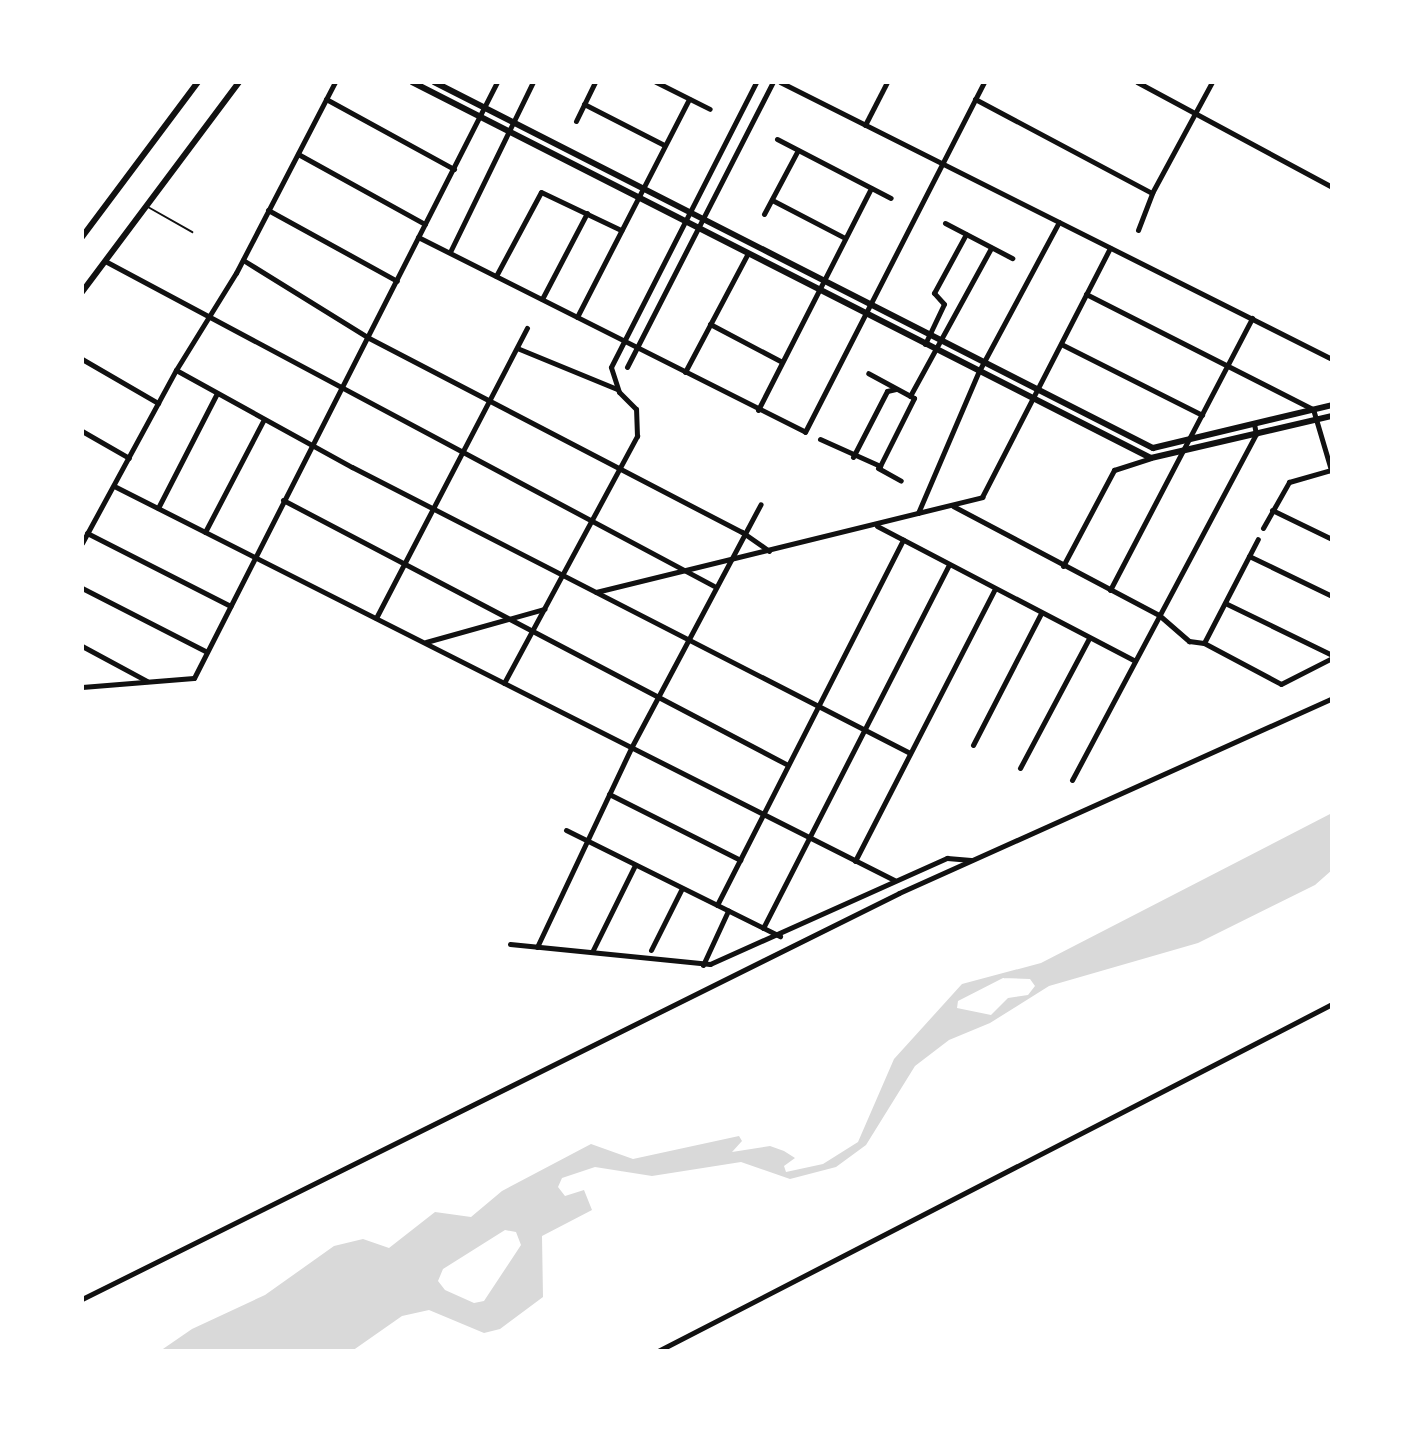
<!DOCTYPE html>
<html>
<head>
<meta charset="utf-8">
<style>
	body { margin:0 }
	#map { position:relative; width:1414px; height:1433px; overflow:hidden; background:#fff; font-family:"PT Sans Narrow",sans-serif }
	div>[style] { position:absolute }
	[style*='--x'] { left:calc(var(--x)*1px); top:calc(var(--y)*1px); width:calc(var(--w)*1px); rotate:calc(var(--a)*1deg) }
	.water>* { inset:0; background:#d9d9d9 }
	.service>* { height:2px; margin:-1px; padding:0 1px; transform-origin:1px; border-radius:1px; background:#111 }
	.minor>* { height:5px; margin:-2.5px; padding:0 2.5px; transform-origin:2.5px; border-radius:2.5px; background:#111 }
	.tertiary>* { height:6px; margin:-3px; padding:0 3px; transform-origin:3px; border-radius:3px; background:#111 }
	span { translate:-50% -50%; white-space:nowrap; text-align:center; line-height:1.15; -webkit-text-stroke:8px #fff; paint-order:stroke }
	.frame { position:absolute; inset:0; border:84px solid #fff; pointer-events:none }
</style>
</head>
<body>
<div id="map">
	<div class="water">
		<i style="clip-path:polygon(evenodd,1332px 813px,1332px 870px,1315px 885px,1198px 943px,1049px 986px,990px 1023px,949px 1040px,915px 1066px,866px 1145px,836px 1167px,790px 1179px,741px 1162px,652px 1176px,595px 1167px,562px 1178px,558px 1187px,565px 1196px,584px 1190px,592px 1210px,542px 1236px,543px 1297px,500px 1329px,484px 1333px,429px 1310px,402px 1316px,352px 1351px,160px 1351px,192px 1329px,265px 1295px,334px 1246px,363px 1239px,389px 1248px,435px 1212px,471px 1217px,502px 1191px,591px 1144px,633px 1159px,739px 1136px,742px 1141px,732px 1152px,770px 1146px,784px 1151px,795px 1158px,784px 1166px,786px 1172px,823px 1164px,858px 1142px,894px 1059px,962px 984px,1041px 963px,1332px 813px,1003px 978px,1030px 979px,1035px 986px,1028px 995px,1008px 998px,991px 1015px,957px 1008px,958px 1001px,1003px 978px,1332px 813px,505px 1230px,516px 1232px,521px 1245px,484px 1301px,474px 1303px,445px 1290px,438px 1281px,443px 1269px,505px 1230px)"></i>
	</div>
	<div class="service">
		<i style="--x:148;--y:207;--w:51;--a:29.6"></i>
	</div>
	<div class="minor">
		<i style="--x:656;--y:82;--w:60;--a:26.6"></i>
		<i style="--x:780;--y:82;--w:618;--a:26.65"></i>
		<i style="--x:1137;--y:82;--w:221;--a:28.3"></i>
		<i style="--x:326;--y:99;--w:146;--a:28.7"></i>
		<i style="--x:975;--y:99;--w:200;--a:28"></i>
		<i style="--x:584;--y:104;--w:90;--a:27.1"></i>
		<i style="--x:576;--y:121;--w:43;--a:-64"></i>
		<i style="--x:865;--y:125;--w:48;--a:-62.9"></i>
		<i style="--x:777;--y:139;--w:128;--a:27.4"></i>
		<i style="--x:298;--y:154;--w:145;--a:28.9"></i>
		<i style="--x:772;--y:200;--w:82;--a:27.5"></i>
		<i style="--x:268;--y:210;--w:147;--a:28.8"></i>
		<i style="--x:764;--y:214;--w:72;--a:-62"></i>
		<i style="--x:945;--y:223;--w:76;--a:27.6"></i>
		<i style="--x:1138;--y:230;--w:40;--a:-69"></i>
		<i style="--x:1152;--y:193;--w:126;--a:-61.6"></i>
		<i style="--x:418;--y:237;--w:433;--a:26.7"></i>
		<i style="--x:805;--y:432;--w:393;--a:-62.9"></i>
		<i style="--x:450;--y:252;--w:189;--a:-64"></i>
		<i style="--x:243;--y:260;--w:146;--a:31.8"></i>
		<i style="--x:367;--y:337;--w:423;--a:27.5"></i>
		<i style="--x:742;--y:532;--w:33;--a:35"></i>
		<i style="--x:105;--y:261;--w:690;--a:28.09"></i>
		<i style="--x:496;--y:276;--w:95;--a:-61.8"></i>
		<i style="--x:541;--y:192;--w:89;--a:25.4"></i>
		<i style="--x:1086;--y:294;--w:254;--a:26.9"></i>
		<i style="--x:1313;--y:409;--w:67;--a:73.5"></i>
		<i style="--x:542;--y:299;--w:97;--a:-62.4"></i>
		<i style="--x:577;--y:317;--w:245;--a:-62.8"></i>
		<i style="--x:710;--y:324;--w:81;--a:27.8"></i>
		<i style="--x:925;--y:344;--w:44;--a:-64.6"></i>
		<i style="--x:944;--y:304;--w:15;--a:-132"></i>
		<i style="--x:934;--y:293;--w:67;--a:-61.5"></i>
		<i style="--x:1061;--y:344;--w:158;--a:26.7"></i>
		<i style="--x:517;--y:348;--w:108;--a:22.3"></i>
		<i style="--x:82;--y:359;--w:88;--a:30.1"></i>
		<i style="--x:627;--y:367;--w:320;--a:-62.9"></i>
		<i style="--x:176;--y:370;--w:201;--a:28.9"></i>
		<i style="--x:352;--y:467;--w:627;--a:27.14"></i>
		<i style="--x:685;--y:372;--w:132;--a:-62.1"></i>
		<i style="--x:910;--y:396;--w:169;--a:-61.3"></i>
		<i style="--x:758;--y:410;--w:249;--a:-63"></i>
		<i style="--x:82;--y:431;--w:54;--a:29.9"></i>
		<i style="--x:820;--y:439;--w:66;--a:24.2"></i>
		<i style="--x:880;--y:466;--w:76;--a:-63.4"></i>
		<i style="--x:914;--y:398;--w:52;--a:-151.5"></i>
		<i style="--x:853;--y:457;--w:74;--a:-62.7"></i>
		<i style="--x:887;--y:391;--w:9;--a:-13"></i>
		<i style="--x:878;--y:468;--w:26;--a:29"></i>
		<i style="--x:114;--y:486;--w:874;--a:26.8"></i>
		<i style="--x:283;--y:500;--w:570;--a:27.69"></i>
		<i style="--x:953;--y:506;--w:233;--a:27.9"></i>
		<i style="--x:1159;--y:615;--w:40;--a:41"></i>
		<i style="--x:1189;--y:641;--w:15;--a:8"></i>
		<i style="--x:158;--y:508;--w:129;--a:-62.8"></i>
		<i style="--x:1272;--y:510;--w:67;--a:25.8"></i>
		<i style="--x:918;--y:513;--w:155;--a:-66.8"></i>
		<i style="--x:979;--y:371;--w:169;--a:-61.8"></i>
		<i style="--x:877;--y:526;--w:291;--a:27.6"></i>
		<i style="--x:1263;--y:528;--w:53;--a:-60.5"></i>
		<i style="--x:1289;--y:482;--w:44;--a:-15.9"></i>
		<i style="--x:205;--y:532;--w:127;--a:-62.4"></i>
		<i style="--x:87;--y:533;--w:161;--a:27"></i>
		<i style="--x:82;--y:543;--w:197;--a:-61.5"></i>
		<i style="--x:176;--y:370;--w:114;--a:-58.3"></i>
		<i style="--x:236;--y:273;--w:215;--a:-62.6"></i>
		<i style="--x:1249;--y:556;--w:92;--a:25.7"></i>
		<i style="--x:1063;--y:566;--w:109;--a:-62"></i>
		<i style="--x:1114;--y:470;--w:38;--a:-18"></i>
		<i style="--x:82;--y:588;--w:140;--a:27.1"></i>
		<i style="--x:1110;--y:590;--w:307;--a:-62.4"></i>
		<i style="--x:596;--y:592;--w:398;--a:-13.8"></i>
		<i style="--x:982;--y:497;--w:280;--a:-62.8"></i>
		<i style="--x:1225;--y:603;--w:119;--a:25.9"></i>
		<i style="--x:376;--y:618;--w:327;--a:-62.5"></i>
		<i style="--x:426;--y:642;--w:123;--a:-15.6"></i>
		<i style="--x:1204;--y:643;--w:87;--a:28"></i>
		<i style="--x:1281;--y:684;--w:57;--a:-27"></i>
		<i style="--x:1204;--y:643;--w:117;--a:-62.6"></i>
		<i style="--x:82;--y:646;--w:74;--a:28.3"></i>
		<i style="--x:504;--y:683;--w:281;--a:-61.7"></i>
		<i style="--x:637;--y:436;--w:27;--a:-92"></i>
		<i style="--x:636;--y:409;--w:24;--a:-135"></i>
		<i style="--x:619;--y:392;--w:26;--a:-108"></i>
		<i style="--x:611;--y:367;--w:320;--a:-63"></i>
		<i style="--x:82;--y:687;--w:112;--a:-4.6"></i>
		<i style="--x:194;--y:678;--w:669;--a:-63.05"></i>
		<i style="--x:973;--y:745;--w:148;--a:-62.7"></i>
		<i style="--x:1020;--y:768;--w:147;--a:-62"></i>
		<i style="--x:1072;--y:780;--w:392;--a:-62"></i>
		<i style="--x:1256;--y:434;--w:10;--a:-101"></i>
		<i style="--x:609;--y:794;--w:147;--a:26.7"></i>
		<i style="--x:566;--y:830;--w:239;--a:26.4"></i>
		<i style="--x:855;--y:861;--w:306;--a:-62.8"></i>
		<i style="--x:717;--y:905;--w:410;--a:-63"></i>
		<i style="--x:763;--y:928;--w:408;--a:-62.9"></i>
		<i style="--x:510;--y:944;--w:201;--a:5.7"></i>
		<i style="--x:710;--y:964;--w:260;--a:-24.1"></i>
		<i style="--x:947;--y:858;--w:24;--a:5"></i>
		<i style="--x:537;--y:947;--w:220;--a:-64.7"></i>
		<i style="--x:631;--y:748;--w:276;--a:-62"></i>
		<i style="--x:651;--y:950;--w:69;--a:-63.4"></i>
		<i style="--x:592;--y:952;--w:97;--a:-63.7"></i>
		<i style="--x:703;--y:965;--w:60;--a:-65.2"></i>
		<i style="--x:82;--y:1299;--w:912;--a:-26.42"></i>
		<i style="--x:899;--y:893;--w:475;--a:-24.2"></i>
		<i style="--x:658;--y:1351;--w:758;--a:-27.24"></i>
	</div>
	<div class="tertiary">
		<i style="--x:412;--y:82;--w:829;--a:26.97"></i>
		<i style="--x:1151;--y:458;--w:186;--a:-13.1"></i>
		<i style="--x:434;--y:82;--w:807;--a:26.98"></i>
		<i style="--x:1153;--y:448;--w:184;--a:-13.5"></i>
		<i style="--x:82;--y:237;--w:194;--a:-53.2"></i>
		<i style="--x:82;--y:292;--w:262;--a:-53.2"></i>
	</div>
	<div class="frame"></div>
</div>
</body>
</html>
